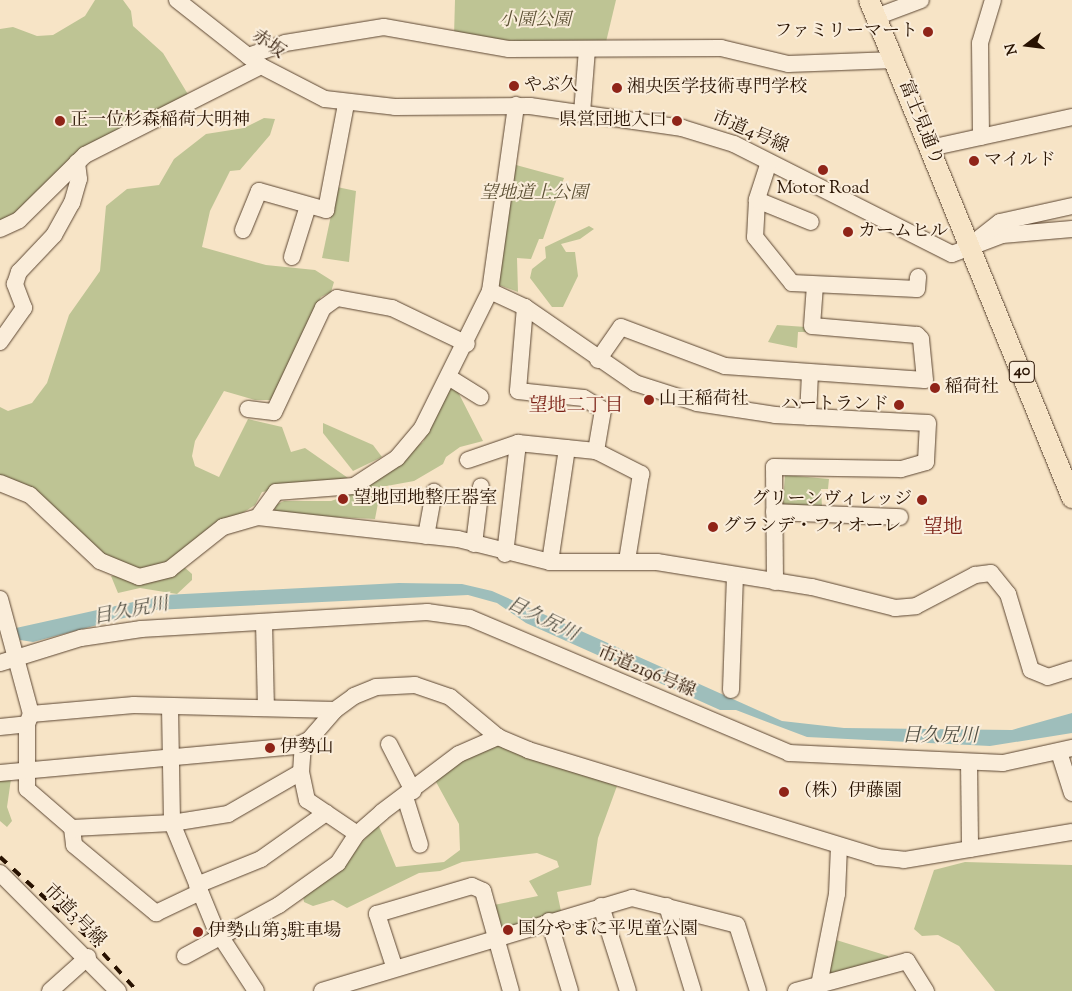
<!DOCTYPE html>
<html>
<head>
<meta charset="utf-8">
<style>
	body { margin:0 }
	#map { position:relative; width:1072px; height:991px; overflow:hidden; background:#f7e4c6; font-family:"Sorts Mill Goudy","Noto Serif JP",serif }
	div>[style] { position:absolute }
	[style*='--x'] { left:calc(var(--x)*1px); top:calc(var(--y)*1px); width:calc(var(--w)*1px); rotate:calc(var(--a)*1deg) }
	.green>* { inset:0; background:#bec494 }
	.water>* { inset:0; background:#9ebebb }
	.roads { filter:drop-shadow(0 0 1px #5c4632) drop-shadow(0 0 1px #5c4632) }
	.minor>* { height:16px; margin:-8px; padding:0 8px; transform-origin:8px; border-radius:8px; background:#faedda }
	.major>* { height:20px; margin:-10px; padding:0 10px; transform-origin:10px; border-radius:10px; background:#f7e4c6 }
	.rail>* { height:4px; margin-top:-2px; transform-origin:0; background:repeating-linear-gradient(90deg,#281201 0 9px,transparent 0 18px) }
	.dots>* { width:14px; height:14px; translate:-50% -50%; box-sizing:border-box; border:2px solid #faedda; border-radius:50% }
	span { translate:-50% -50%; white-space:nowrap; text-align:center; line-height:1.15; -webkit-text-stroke:4px #faedda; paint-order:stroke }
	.shield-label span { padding:1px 4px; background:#faedda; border:1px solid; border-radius:4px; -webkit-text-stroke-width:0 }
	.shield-label { font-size:16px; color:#281201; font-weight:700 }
	.park-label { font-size:18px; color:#5c5034; font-style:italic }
	.poi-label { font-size:18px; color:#281201 }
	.right { translate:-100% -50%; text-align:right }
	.left { translate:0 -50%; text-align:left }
	.street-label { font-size:18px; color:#281201 }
	.neighbourhood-label { font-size:19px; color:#7a1f14 }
	.water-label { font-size:19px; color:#514e42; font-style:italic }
	.quarter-label { font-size:20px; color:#7a1f14 }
	.north { position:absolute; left:1002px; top:20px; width:50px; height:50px; -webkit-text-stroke:4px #faedda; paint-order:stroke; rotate:255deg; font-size:14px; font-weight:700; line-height:20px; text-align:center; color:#281201 }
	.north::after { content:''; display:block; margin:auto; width:18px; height:22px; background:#281201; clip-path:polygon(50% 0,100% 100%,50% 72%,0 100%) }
</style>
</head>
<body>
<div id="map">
	<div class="green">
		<i style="clip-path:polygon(95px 0,123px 0,131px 11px,133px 26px,163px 53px,189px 96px,93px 149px,65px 180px,0 223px,0 29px,13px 27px,37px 36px,53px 35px,85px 16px)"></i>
		<i style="clip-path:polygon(455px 0,616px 0,606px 42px,532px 42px,454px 36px)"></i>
		<i style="clip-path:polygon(264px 118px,275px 119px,270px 135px,240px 170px,230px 171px,210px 211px,202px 247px,266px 265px,315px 270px,334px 282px,331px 292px,321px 297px,313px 312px,278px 393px,270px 400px,255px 400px,224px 391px,195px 441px,192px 456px,195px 466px,219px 477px,248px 419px,282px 427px,291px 452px,305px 448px,348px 478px,262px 492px,255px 505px,151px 572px,116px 564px,0 478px,0 407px,8px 411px,32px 403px,47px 383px,69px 315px,100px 271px,106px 206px,127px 189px,159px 185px,174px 159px,206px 134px,244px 128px)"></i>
		<i style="clip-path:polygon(516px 165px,564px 178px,543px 239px,539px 239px,531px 259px,517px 258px,518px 292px,496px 284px)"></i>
		<i style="clip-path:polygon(337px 187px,356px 191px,349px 262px,322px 258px)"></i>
		<i style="clip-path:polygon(589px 226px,594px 229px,580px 239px,561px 244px,566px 252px,575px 252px,578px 276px,563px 307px,552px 307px,530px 278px,532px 269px,546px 258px,545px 247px)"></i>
		<i style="clip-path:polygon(777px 325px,806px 327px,806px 332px,798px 332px,797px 348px,768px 342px)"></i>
		<i style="clip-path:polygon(450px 387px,458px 392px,483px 441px,460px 447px,446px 457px,443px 464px,414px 481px,381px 487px,375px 519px,275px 514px,275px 505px,284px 501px,331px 501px,351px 494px,423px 442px)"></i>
		<i style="clip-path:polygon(323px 423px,373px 445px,382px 457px,353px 471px,323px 433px)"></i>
		<i style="clip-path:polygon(785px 475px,829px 479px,828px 489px,821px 489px,822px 507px,788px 509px,783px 504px)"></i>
		<i style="clip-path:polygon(183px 566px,192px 574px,192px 580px,177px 594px,140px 588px,118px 593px,111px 576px)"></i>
		<i style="clip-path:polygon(497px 745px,617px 786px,598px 838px,591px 885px,557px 892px,561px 911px,497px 931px,489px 906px,538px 896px,529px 881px,559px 867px,557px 861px,537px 853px,462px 862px,440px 871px,419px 873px,347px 908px,333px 900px,313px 906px,304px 902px,303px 896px,346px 860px,378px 824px,396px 867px,444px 862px,460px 850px,459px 824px,435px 780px,455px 761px)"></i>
		<i style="clip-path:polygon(11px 779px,7px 807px,12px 821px,7px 827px,0 821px,0 780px)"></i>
		<i style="clip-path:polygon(965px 862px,1072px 865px,1072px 991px,995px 991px,959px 946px,938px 935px,922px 936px,914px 929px,934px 870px)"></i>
		<i style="clip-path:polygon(833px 939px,888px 956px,889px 960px,830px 974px,825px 971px)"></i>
	</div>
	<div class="water">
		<i style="clip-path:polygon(399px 583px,462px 584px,492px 591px,782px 721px,844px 728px,1012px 730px,1072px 713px,1072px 733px,990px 746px,807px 737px,736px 710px,720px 710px,526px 623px,497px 603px,468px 595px,154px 610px,33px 642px,20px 640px,16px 628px,165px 595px)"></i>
	</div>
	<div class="roads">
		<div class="minor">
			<i style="--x:177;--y:0;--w:107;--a:38.2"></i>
			<i style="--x:261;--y:66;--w:72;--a:27.3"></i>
			<i style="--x:325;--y:99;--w:70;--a:6.5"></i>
			<i style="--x:395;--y:107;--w:135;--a:-0.4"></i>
			<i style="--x:530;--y:106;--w:154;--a:8.2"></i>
			<i style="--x:682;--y:128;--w:54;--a:17.1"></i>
			<i style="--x:734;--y:144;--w:244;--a:26.8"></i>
			<i style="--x:952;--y:254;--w:53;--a:-20.8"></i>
			<i style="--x:1002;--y:235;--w:70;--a:-4.9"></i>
			<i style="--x:876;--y:17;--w:48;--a:-20.7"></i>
			<i style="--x:248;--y:56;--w:39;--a:-19"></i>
			<i style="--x:285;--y:43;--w:100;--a:-9.2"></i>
			<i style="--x:384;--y:27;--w:127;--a:10"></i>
			<i style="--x:509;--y:49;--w:212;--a:-0.3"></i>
			<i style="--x:721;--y:48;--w:69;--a:13.4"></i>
			<i style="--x:788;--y:64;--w:106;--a:-2.2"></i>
			<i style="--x:582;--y:113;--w:63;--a:-85.5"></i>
			<i style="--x:981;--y:137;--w:94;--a:-90.6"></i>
			<i style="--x:980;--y:43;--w:45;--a:-73.2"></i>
			<i style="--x:930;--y:148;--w:145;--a:-12.3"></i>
			<i style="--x:769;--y:162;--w:40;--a:108"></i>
			<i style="--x:757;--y:200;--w:37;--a:93"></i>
			<i style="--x:755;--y:237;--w:59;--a:51.2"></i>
			<i style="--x:792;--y:283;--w:125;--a:2.7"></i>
			<i style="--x:917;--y:289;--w:12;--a:-85"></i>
			<i style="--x:757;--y:200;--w:58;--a:22.2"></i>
			<i style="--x:0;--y:229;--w:21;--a:-25"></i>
			<i style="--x:19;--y:220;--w:93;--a:-44.6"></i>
			<i style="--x:85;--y:155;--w:197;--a:-26.8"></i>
			<i style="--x:243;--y:230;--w:42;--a:-67.7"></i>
			<i style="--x:259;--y:191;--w:70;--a:15.8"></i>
			<i style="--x:326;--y:210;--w:108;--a:-79.3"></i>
			<i style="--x:973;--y:243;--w:34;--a:-38"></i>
			<i style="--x:1000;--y:222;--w:74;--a:-12.5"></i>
			<i style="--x:292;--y:257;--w:53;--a:-72.6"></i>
			<i style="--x:490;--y:291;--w:38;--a:25"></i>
			<i style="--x:525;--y:307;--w:134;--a:34.6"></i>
			<i style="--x:635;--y:383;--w:65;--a:17.9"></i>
			<i style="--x:697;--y:403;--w:79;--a:8.7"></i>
			<i style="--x:775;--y:415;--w:153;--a:3"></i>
			<i style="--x:928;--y:423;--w:39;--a:93"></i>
			<i style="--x:926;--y:462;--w:26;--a:164"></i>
			<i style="--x:901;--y:469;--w:127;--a:-179.1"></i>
			<i style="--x:774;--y:467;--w:115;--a:89.5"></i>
			<i style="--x:525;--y:307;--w:84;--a:94.8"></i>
			<i style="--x:518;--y:391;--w:66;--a:6.1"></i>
			<i style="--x:584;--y:398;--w:22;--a:32"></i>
			<i style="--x:603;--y:410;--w:42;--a:99.7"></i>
			<i style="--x:0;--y:342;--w:42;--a:-54.8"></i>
			<i style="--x:24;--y:308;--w:26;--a:-111"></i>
			<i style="--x:15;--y:284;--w:13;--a:-72"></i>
			<i style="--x:19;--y:272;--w:51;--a:-46.6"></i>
			<i style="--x:54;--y:235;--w:37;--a:-61"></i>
			<i style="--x:72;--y:203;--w:25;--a:-74"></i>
			<i style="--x:79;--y:179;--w:17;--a:-97"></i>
			<i style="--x:598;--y:360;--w:40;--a:-55.1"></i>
			<i style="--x:621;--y:327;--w:111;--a:20.6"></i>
			<i style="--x:725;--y:366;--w:200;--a:4"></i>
			<i style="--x:925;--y:380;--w:41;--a:-95.6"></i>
			<i style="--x:921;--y:339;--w:6;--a:-135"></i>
			<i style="--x:917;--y:335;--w:105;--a:-175.1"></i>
			<i style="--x:812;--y:326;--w:41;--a:-85.8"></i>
			<i style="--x:450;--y:378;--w:36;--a:32"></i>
			<i style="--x:248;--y:409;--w:26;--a:7"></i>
			<i style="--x:274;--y:412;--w:115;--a:-64.8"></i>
			<i style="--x:323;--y:308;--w:17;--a:-36"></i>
			<i style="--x:337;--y:298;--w:56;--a:10.3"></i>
			<i style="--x:392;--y:308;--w:83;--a:25.6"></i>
			<i style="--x:808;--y:417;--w:44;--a:-87.4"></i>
			<i style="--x:468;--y:460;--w:53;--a:-18.8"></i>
			<i style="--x:518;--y:443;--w:78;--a:5.9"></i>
			<i style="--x:596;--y:451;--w:51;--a:27.1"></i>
			<i style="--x:641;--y:474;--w:87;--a:99.2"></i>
			<i style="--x:0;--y:483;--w:32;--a:22"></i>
			<i style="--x:30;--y:495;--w:96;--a:43.3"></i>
			<i style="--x:100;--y:561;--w:42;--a:22.3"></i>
			<i style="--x:139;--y:577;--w:32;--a:-14"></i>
			<i style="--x:170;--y:569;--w:68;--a:-38.4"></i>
			<i style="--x:223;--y:527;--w:36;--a:-16"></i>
			<i style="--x:258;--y:517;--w:201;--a:6.3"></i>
			<i style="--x:458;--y:539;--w:95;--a:14"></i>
			<i style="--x:550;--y:562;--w:107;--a:0"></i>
			<i style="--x:657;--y:562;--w:157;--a:9.2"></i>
			<i style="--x:812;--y:587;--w:86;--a:14.2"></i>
			<i style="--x:895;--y:608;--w:21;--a:-5"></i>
			<i style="--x:916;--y:606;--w:67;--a:-27.7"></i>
			<i style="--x:975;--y:575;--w:16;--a:-7"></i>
			<i style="--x:991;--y:573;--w:27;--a:51"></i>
			<i style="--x:1008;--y:594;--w:79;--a:73.2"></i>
			<i style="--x:1031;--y:670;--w:18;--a:22"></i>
			<i style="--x:1048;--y:677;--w:25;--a:-18"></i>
			<i style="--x:774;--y:512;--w:126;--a:2.3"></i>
			<i style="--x:258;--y:517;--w:31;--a:-54"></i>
			<i style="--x:276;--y:492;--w:78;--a:-4.4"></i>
			<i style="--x:354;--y:486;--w:51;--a:-33.1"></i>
			<i style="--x:397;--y:458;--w:39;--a:-50"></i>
			<i style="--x:422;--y:428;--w:153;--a:-63.6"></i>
			<i style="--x:490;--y:291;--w:188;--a:-82"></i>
			<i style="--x:426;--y:536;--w:45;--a:-79.7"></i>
			<i style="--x:474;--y:544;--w:58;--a:-83.1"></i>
			<i style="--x:505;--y:554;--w:112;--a:-83.3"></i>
			<i style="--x:550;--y:562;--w:115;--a:-81.5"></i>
			<i style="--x:0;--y:599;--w:119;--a:74.9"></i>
			<i style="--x:31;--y:714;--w:11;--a:112"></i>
			<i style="--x:27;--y:724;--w:65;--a:90"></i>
			<i style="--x:27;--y:789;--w:60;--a:40.9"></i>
			<i style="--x:72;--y:828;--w:100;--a:-2.9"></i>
			<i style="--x:172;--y:823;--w:57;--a:-9.1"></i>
			<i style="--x:228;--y:814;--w:84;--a:-29.9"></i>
			<i style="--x:301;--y:772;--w:28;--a:-86"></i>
			<i style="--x:264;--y:622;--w:86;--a:88.7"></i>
			<i style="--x:0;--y:663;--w:85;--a:-17.2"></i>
			<i style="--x:81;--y:638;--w:61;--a:-8.5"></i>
			<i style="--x:141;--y:629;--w:287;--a:-3.4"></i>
			<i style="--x:427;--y:612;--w:43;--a:7.9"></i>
			<i style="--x:470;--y:618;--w:346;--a:22.9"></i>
			<i style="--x:789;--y:753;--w:214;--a:2.7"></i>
			<i style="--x:1003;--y:763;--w:71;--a:-12.3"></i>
			<i style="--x:731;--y:690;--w:114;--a:-88"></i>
			<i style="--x:170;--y:707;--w:116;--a:89"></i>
			<i style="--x:172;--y:823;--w:113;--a:67.7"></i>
			<i style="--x:215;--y:928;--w:75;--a:56.9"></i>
			<i style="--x:31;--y:714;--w:103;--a:-5"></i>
			<i style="--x:134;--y:705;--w:201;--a:1.4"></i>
			<i style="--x:0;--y:727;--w:27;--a:-6"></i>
			<i style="--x:389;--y:744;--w:53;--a:62.9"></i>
			<i style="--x:1059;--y:752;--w:43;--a:72.4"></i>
			<i style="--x:969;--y:762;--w:87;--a:89.3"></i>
			<i style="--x:301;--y:772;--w:29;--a:78"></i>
			<i style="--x:307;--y:800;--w:60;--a:34.2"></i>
			<i style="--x:0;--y:773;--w:297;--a:-5.2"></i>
			<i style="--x:296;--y:746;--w:14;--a:-25"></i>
			<i style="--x:309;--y:740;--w:40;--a:-49"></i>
			<i style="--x:335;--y:710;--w:24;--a:-36"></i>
			<i style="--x:354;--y:696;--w:24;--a:-22"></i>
			<i style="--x:376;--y:687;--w:39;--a:-3"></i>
			<i style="--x:415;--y:685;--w:37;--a:19"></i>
			<i style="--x:450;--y:697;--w:62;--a:39.8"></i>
			<i style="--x:498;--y:737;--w:33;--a:23"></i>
			<i style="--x:528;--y:750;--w:365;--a:17"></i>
			<i style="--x:877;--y:857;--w:27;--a:6"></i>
			<i style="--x:904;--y:860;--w:170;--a:-9.5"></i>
			<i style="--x:405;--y:797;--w:50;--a:72.6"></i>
			<i style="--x:72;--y:828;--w:17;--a:83"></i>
			<i style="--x:74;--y:845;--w:107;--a:39.7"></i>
			<i style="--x:156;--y:913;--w:49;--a:-25.5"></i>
			<i style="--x:0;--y:873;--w:167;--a:45"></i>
			<i style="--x:197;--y:885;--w:69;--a:-22.1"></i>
			<i style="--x:261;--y:859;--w:80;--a:-35.3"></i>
			<i style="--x:601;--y:906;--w:89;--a:72.4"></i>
			<i style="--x:667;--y:906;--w:89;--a:73"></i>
			<i style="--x:549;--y:921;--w:73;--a:73.3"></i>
			<i style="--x:185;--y:956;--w:107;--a:-28.5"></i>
			<i style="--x:279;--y:905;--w:72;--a:-35.4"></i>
			<i style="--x:338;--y:863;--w:35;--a:-57"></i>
			<i style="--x:357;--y:834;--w:33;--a:-41"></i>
			<i style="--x:382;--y:812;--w:96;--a:-37"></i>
			<i style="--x:459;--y:754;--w:43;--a:-23.6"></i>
			<i style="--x:394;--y:966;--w:55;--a:-108.1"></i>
			<i style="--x:377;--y:914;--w:99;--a:-16.4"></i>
			<i style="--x:472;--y:886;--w:12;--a:24"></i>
			<i style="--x:483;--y:891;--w:104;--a:74.4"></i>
			<i style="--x:819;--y:985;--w:93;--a:-78.8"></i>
			<i style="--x:837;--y:894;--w:47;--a:-87.6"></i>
			<i style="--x:50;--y:991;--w:51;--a:-41.8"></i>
			<i style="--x:322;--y:991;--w:324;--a:-16.7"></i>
			<i style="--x:632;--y:898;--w:108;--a:14.4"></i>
			<i style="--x:737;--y:925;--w:69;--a:72.3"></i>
			<i style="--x:796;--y:991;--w:115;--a:-15.1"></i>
			<i style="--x:907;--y:961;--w:36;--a:58"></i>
		</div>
		<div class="major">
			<i style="--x:869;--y:0;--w:538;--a:67.82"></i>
		</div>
	</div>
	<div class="rail">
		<i style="--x:0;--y:857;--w:123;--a:42.4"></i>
		<i style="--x:91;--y:940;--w:69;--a:48"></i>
	</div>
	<div class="dots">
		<i style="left:928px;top:32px;background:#8f2418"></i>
		<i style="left:514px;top:86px;background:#8f2418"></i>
		<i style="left:617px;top:88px;background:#8f2418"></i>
		<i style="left:60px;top:121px;background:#8f2418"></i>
		<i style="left:677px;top:121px;background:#8f2418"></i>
		<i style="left:974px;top:161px;background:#8f2418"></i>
		<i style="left:823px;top:170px;background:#8f2418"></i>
		<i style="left:848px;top:232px;background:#8f2418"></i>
		<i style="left:935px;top:388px;background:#8f2418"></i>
		<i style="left:649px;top:400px;background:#8f2418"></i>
		<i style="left:899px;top:405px;background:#8f2418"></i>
		<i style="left:343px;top:499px;background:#8f2418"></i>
		<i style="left:922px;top:500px;background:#8f2418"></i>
		<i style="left:713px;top:527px;background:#8f2418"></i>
		<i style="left:270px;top:748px;background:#8f2418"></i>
		<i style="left:784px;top:792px;background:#8f2418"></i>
		<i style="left:508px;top:930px;background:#8f2418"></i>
		<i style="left:198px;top:932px;background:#8f2418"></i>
	</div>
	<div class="shield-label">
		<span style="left:1022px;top:372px">40</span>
	</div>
	<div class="park-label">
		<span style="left:535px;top:21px">小園公園</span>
		<span style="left:534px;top:194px">望地道上公園</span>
	</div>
	<div class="poi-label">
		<span class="right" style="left:918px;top:32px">ファミリーマート</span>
		<span class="left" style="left:524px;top:86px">やぶ久</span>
		<span class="left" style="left:627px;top:88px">湘央医学技術専門学校</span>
		<span class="left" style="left:70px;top:121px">正一位杉森稲荷大明神</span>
		<span class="right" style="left:667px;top:121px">県営団地入口</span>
		<span class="left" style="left:984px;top:161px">マイルド</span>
		<span style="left:823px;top:189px">Motor Road</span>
		<span class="left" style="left:858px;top:232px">カームヒル</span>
		<span class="left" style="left:945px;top:388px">稲荷社</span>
		<span class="left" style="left:659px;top:400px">山王稲荷社</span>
		<span class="right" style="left:889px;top:405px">ハートランド</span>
		<span class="left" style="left:353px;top:499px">望地団地整圧器室</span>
		<span class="right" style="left:912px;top:500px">グリーンヴィレッジ</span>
		<span class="left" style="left:723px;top:527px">グランデ・フィオーレ</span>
		<span class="left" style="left:280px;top:748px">伊勢山</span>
		<span class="left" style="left:794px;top:792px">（株）伊藤園</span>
		<span class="left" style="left:518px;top:930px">国分やまに平児童公園</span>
		<span class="left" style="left:208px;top:932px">伊勢山第3駐車場</span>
	</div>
	<div class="street-label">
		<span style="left:268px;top:45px;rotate:35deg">赤坂</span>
		<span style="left:920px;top:123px;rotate:68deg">富士見通り</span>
		<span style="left:750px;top:133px;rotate:23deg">市道4号線</span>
		<span style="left:646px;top:673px;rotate:23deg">市道2196号線</span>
		<span style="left:74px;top:916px;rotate:45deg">市道3号線</span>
	</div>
	<div class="neighbourhood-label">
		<span style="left:576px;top:407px">望地二丁目</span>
	</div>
	<div class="water-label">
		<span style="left:131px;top:612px;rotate:-11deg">目久尻川</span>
		<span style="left:542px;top:620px;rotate:26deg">目久尻川</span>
		<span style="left:940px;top:737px">目久尻川</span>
	</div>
	<div class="quarter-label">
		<span style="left:943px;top:528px">望地</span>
	</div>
	<div class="north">N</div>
</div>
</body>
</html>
